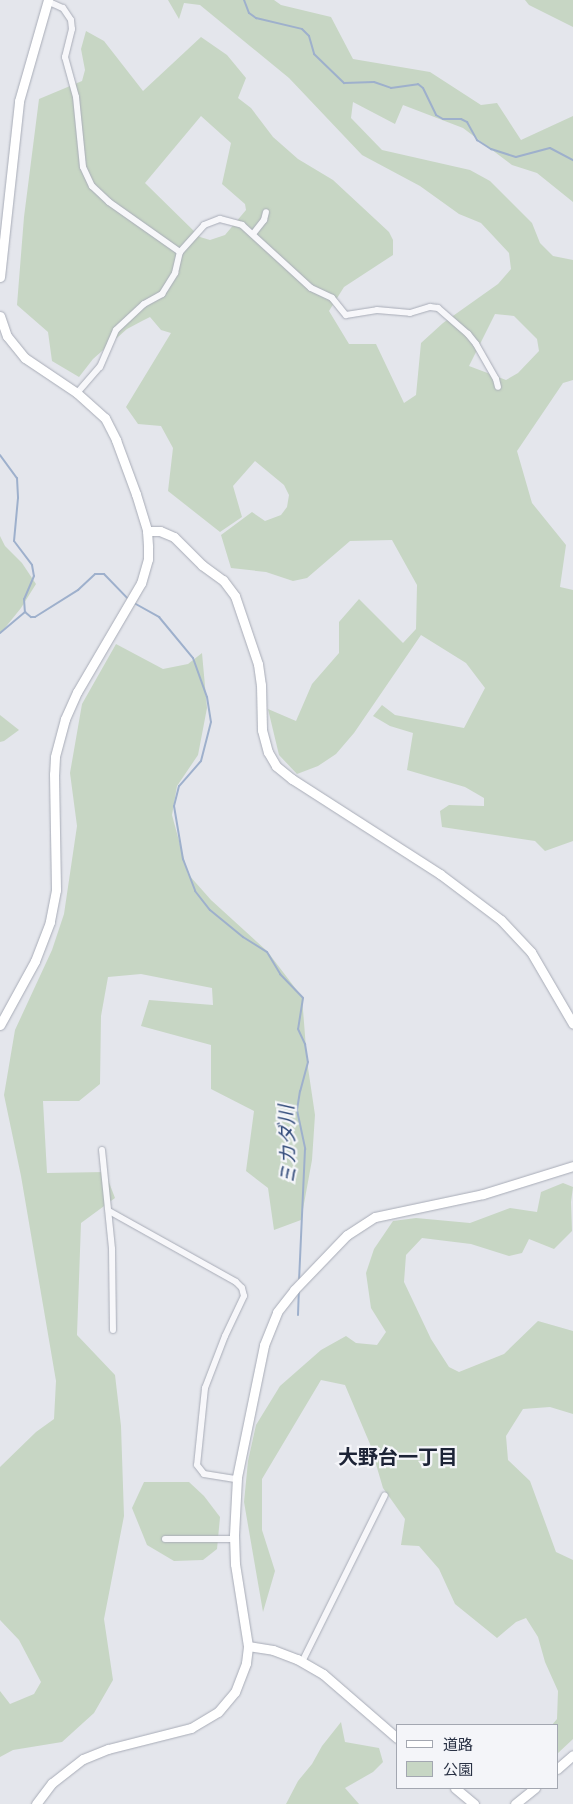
<!DOCTYPE html>
<html>
<head>
<meta charset="utf-8">
<style>
	body { margin:0 }
	#map { position:relative; width:573px; height:1804px; overflow:hidden; background:#e4e6ec; font-family:"Space Grotesk","Noto Sans JP",sans-serif }
	div>[style] { position:absolute }
	[style*='--x'] { left:calc(var(--x)*1px); top:calc(var(--y)*1px); width:calc(var(--w)*1px); rotate:calc(var(--a)*1deg) }
	.green>* { inset:0; background:#c7d6c4 }
	.stream>* { height:2px; margin:-1px; padding:0 1px; transform-origin:1px; border-radius:1px; background:#9eb0cc }
	.roads { filter:drop-shadow(0 0 1px #a8acb7) drop-shadow(0 0 1px #a8acb7) }
	.street>* { height:6px; margin:-3px; padding:0 3px; transform-origin:3px; border-radius:3px; background:#f7f7fa }
	.secondary>* { height:9px; margin:-4.5px; padding:0 4.5px; transform-origin:4.5px; border-radius:4.5px; background:#fff }
	span { translate:-50% -50%; white-space:nowrap; text-align:center; line-height:1.15; -webkit-text-stroke:4.5px #f4f5f9; paint-order:stroke }
	.water-label { font-size:20px; color:#334c7b; font-style:italic }
	.neighbourhood-label { font-size:20px; color:#1c2336; font-weight:700 }
	.legend { position:absolute; left:396px; top:1724px; width:162px; height:65px; box-sizing:border-box; background:#f4f5f9; border:1px solid #a3a7b1; margin:0; padding:6px 9px; list-style:none; font-size:15px; color:#2a3245 }
	.legend li { display:flex; align-items:center; gap:10px; height:25px }
	.legend b { width:25px; border:1px solid #a3a7b1 }
</style>
</head>
<body>
<div id="map">
	<div class="green">
		<i style="clip-path:polygon(evenodd,168px 0,274px 0,281px 5px,331px 17px,353px 59px,430px 72px,481px 105px,497px 103px,521px 140px,573px 116px,573px 202px,537px 173px,512px 165px,463px 128px,403px 105px,395px 124px,353px 102px,351px 118px,382px 150px,470px 170px,490px 181px,532px 223px,540px 243px,553px 256px,573px 260px,573px 380px,563px 383px,517px 451px,532px 503px,566px 545px,560px 587px,573px 590px,573px 841px,545px 851px,535px 841px,442px 827px,440px 811px,449px 805px,484px 806px,484px 798px,465px 787px,407px 770px,413px 733px,390px 726px,373px 716px,382px 705px,395px 715px,464px 728px,485px 688px,466px 663px,421px 635px,354px 733px,336px 754px,318px 766px,297px 774px,279px 755px,268px 709px,296px 721px,312px 684px,339px 653px,339px 622px,359px 599px,403px 643px,416px 629px,417px 585px,392px 540px,350px 541px,307px 578px,293px 581px,266px 572px,231px 568px,221px 535px,252px 512px,265px 521px,281px 515px,287px 507px,289px 495px,284px 485px,255px 461px,233px 486px,242px 517px,220px 532px,168px 491px,173px 448px,161px 426px,138px 424px,126px 407px,171px 333px,161px 330px,150px 317px,142px 321px,127px 329px,93px 359px,79px 377px,52px 361px,48px 332px,17px 305px,24px 217px,39px 99px,82px 81px,85px 70px,81px 49px,86px 31px,104px 41px,143px 91px,201px 37px,227px 55px,246px 78px,238px 98px,251px 108px,273px 137px,298px 159px,333px 180px,389px 232px,393px 240px,393px 255px,344px 287px,329px 311px,349px 344px,376px 344px,404px 403px,416px 395px,421px 343px,443px 323px,498px 284px,511px 269px,509px 253px,481px 223px,459px 214px,420px 186px,362px 155px,289px 78px,200px 5px,184px 3px,179px 19px,168px 0,201px 116px,231px 143px,222px 184px,245px 204px,246px 210px,225px 235px,210px 240px,200px 237px,145px 183px,201px 116px,168px 0,495px 314px,514px 316px,537px 339px,539px 351px,518px 373px,506px 380px,469px 366px,495px 314px)"></i>
		<i style="clip-path:polygon(525px 0,573px 0,573px 27px,529px 5px)"></i>
		<i style="clip-path:polygon(0 536px,5px 546px,22px 563px,36px 584px,21px 608px,0 634px)"></i>
		<i style="clip-path:polygon(116px 644px,163px 669px,188px 664px,202px 653px,207px 708px,198px 755px,177px 786px,172px 815px,188px 874px,211px 900px,267px 951px,302px 997px,307px 1061px,315px 1115px,312px 1160px,301px 1220px,274px 1230px,268px 1188px,246px 1171px,254px 1111px,211px 1089px,211px 1045px,141px 1026px,149px 1000px,213px 1005px,212px 988px,141px 974px,108px 977px,101px 1016px,100px 1084px,79px 1101px,43px 1101px,47px 1173px,105px 1172px,115px 1198px,81px 1223px,77px 1335px,115px 1375px,121px 1426px,124px 1516px,104px 1619px,113px 1680px,94px 1713px,62px 1742px,13px 1750px,0 1757px,0 1691px,10px 1704px,34px 1694px,41px 1682px,19px 1640px,0 1620px,0 1467px,36px 1432px,54px 1419px,56px 1381px,21px 1176px,4px 1095px,15px 1030px,52px 950px,64px 914px,77px 826px,70px 773px,82px 704px)"></i>
		<i style="clip-path:polygon(0 715px,19px 730px,4px 741px,0 742px)"></i>
		<i style="clip-path:polygon(563px 1183px,573px 1187px,571px 1202px,572px 1231px,554px 1249px,529px 1239px,522px 1253px,509px 1256px,471px 1244px,422px 1238px,406px 1255px,404px 1282px,431px 1339px,449px 1367px,459px 1372px,504px 1354px,538px 1321px,573px 1331px,573px 1414px,550px 1407px,523px 1409px,506px 1436px,508px 1460px,530px 1481px,556px 1552px,573px 1560px,573px 1739px,557px 1754px,557px 1725px,552px 1725px,557px 1719px,558px 1691px,545px 1662px,538px 1637px,526px 1618px,516px 1622px,497px 1638px,455px 1604px,439px 1569px,419px 1546px,401px 1545px,405px 1519px,383px 1488px,370px 1444px,345px 1385px,321px 1380px,262px 1479px,262px 1530px,275px 1571px,263px 1612px,244px 1502px,248px 1461px,256px 1425px,280px 1386px,321px 1350px,346px 1336px,356px 1343px,377px 1345px,386px 1332px,371px 1308px,366px 1273px,374px 1249px,393px 1221px,416px 1218px,470px 1223px,510px 1208px,537px 1212px,541px 1192px)"></i>
		<i style="clip-path:polygon(144px 1482px,189px 1482px,204px 1496px,220px 1517px,217px 1549px,203px 1560px,174px 1561px,147px 1545px,132px 1508px)"></i>
		<i style="clip-path:polygon(341px 1722px,345px 1742px,379px 1748px,383px 1762px,373px 1772px,345px 1788px,359px 1804px,286px 1804px,298px 1781px,312px 1764px,322px 1746px)"></i>
	</div>
	<div class="stream">
		<i style="--x:244;--y:0;--w:14;--a:69"></i>
		<i style="--x:249;--y:13;--w:9;--a:36"></i>
		<i style="--x:256;--y:18;--w:47;--a:13.4"></i>
		<i style="--x:302;--y:29;--w:10;--a:45"></i>
		<i style="--x:309;--y:36;--w:19;--a:74"></i>
		<i style="--x:314;--y:54;--w:42;--a:44"></i>
		<i style="--x:344;--y:83;--w:30;--a:-2"></i>
		<i style="--x:374;--y:82;--w:18;--a:19"></i>
		<i style="--x:391;--y:88;--w:27;--a:-8"></i>
		<i style="--x:418;--y:84;--w:6;--a:39"></i>
		<i style="--x:423;--y:88;--w:30;--a:64"></i>
		<i style="--x:436;--y:115;--w:8;--a:30"></i>
		<i style="--x:443;--y:119;--w:18;--a:0"></i>
		<i style="--x:461;--y:119;--w:7;--a:27"></i>
		<i style="--x:467;--y:122;--w:21;--a:61"></i>
		<i style="--x:477;--y:140;--w:17;--a:33"></i>
		<i style="--x:491;--y:149;--w:26;--a:18"></i>
		<i style="--x:516;--y:157;--w:35;--a:-15"></i>
		<i style="--x:550;--y:148;--w:26;--a:28"></i>
		<i style="--x:0;--y:455;--w:29;--a:54"></i>
		<i style="--x:17;--y:478;--w:20;--a:87"></i>
		<i style="--x:18;--y:498;--w:43;--a:95.3"></i>
		<i style="--x:14;--y:541;--w:30;--a:53"></i>
		<i style="--x:32;--y:565;--w:11;--a:80"></i>
		<i style="--x:34;--y:576;--w:25;--a:113"></i>
		<i style="--x:24;--y:599;--w:13;--a:86"></i>
		<i style="--x:134;--y:603;--w:29;--a:29"></i>
		<i style="--x:159;--y:617;--w:53;--a:50.3"></i>
		<i style="--x:193;--y:658;--w:41;--a:70.3"></i>
		<i style="--x:207;--y:697;--w:25;--a:81"></i>
		<i style="--x:211;--y:722;--w:40;--a:104.4"></i>
		<i style="--x:201;--y:761;--w:33;--a:131"></i>
		<i style="--x:179;--y:786;--w:21;--a:104"></i>
		<i style="--x:174;--y:806;--w:54;--a:80.4"></i>
		<i style="--x:183;--y:859;--w:34;--a:69"></i>
		<i style="--x:195;--y:891;--w:24;--a:52"></i>
		<i style="--x:210;--y:910;--w:43;--a:39.3"></i>
		<i style="--x:243;--y:937;--w:28;--a:32"></i>
		<i style="--x:267;--y:952;--w:26;--a:59"></i>
		<i style="--x:280;--y:974;--w:33;--a:46"></i>
		<i style="--x:303;--y:998;--w:31;--a:99"></i>
		<i style="--x:298;--y:1029;--w:17;--a:65"></i>
		<i style="--x:305;--y:1044;--w:18;--a:81"></i>
		<i style="--x:308;--y:1062;--w:30;--a:105"></i>
		<i style="--x:300;--y:1091;--w:19;--a:99"></i>
		<i style="--x:297;--y:1110;--w:40;--a:78"></i>
		<i style="--x:305;--y:1149;--w:130;--a:92.6"></i>
		<i style="--x:25;--y:612;--w:8;--a:40"></i>
		<i style="--x:31;--y:617;--w:4;--a:0"></i>
		<i style="--x:35;--y:617;--w:51;--a:-32.1"></i>
		<i style="--x:78;--y:590;--w:23;--a:-43"></i>
		<i style="--x:95;--y:574;--w:9;--a:0"></i>
		<i style="--x:104;--y:574;--w:35;--a:46"></i>
		<i style="--x:0;--y:633;--w:33;--a:-40"></i>
		<i style="--x:298;--y:1315;--w:26;--a:-88"></i>
	</div>
	<div class="roads">
		<div class="street">
			<i style="--x:47;--y:1;--w:17;--a:24"></i>
			<i style="--x:63;--y:8;--w:14;--a:56"></i>
			<i style="--x:71;--y:20;--w:9;--a:84"></i>
			<i style="--x:72;--y:29;--w:29;--a:104"></i>
			<i style="--x:65;--y:57;--w:41;--a:74.6"></i>
			<i style="--x:76;--y:97;--w:70;--a:84.3"></i>
			<i style="--x:83;--y:167;--w:21;--a:65"></i>
			<i style="--x:92;--y:186;--w:23;--a:43"></i>
			<i style="--x:109;--y:202;--w:87;--a:35.2"></i>
			<i style="--x:253;--y:234;--w:18;--a:-52"></i>
			<i style="--x:264;--y:220;--w:8;--a:-76"></i>
			<i style="--x:77;--y:393;--w:35;--a:-49"></i>
			<i style="--x:100;--y:367;--w:40;--a:-66.6"></i>
			<i style="--x:116;--y:330;--w:38;--a:-43"></i>
			<i style="--x:144;--y:304;--w:21;--a:-29"></i>
			<i style="--x:162;--y:294;--w:25;--a:-58"></i>
			<i style="--x:175;--y:273;--w:22;--a:-77"></i>
			<i style="--x:180;--y:252;--w:36;--a:-48"></i>
			<i style="--x:204;--y:225;--w:17;--a:-21"></i>
			<i style="--x:220;--y:219;--w:23;--a:15"></i>
			<i style="--x:242;--y:225;--w:93;--a:42.4"></i>
			<i style="--x:311;--y:288;--w:23;--a:25"></i>
			<i style="--x:332;--y:298;--w:22;--a:51"></i>
			<i style="--x:346;--y:315;--w:31;--a:-9"></i>
			<i style="--x:377;--y:310;--w:33;--a:5"></i>
			<i style="--x:410;--y:313;--w:21;--a:-17"></i>
			<i style="--x:430;--y:307;--w:8;--a:7"></i>
			<i style="--x:438;--y:308;--w:40;--a:41"></i>
			<i style="--x:468;--y:334;--w:13;--a:51"></i>
			<i style="--x:476;--y:344;--w:40;--a:60.3"></i>
			<i style="--x:496;--y:379;--w:8;--a:76"></i>
			<i style="--x:102;--y:1150;--w:100;--a:84.2"></i>
			<i style="--x:112;--y:1249;--w:81;--a:89.3"></i>
			<i style="--x:109;--y:1211;--w:145;--a:29.2"></i>
			<i style="--x:236;--y:1282;--w:8;--a:45"></i>
			<i style="--x:242;--y:1288;--w:8;--a:76"></i>
			<i style="--x:244;--y:1296;--w:44;--a:115.4"></i>
			<i style="--x:225;--y:1336;--w:56;--a:111"></i>
			<i style="--x:205;--y:1388;--w:77;--a:95.9"></i>
			<i style="--x:197;--y:1465;--w:11;--a:52"></i>
			<i style="--x:204;--y:1474;--w:33;--a:9"></i>
			<i style="--x:165;--y:1539;--w:69;--a:0"></i>
			<i style="--x:302;--y:1662;--w:186;--a:-63.6"></i>
		</div>
		<div class="secondary">
			<i style="--x:0;--y:277;--w:177;--a:-83.8"></i>
			<i style="--x:19;--y:101;--w:105;--a:-74"></i>
			<i style="--x:0;--y:316;--w:21;--a:71"></i>
			<i style="--x:7;--y:336;--w:28;--a:51"></i>
			<i style="--x:25;--y:358;--w:63;--a:33.9"></i>
			<i style="--x:77;--y:393;--w:38;--a:42"></i>
			<i style="--x:105;--y:418;--w:25;--a:63"></i>
			<i style="--x:116;--y:440;--w:58;--a:69.7"></i>
			<i style="--x:136;--y:494;--w:39;--a:73"></i>
			<i style="--x:147;--y:531;--w:16;--a:86"></i>
			<i style="--x:148;--y:547;--w:12;--a:90"></i>
			<i style="--x:148;--y:559;--w:25;--a:106"></i>
			<i style="--x:141;--y:583;--w:126;--a:120.4"></i>
			<i style="--x:77;--y:692;--w:30;--a:114"></i>
			<i style="--x:65;--y:719;--w:39;--a:105"></i>
			<i style="--x:55;--y:757;--w:17;--a:93"></i>
			<i style="--x:54;--y:774;--w:116;--a:89"></i>
			<i style="--x:56;--y:890;--w:33;--a:101"></i>
			<i style="--x:50;--y:922;--w:42;--a:111"></i>
			<i style="--x:35;--y:961;--w:73;--a:118.7"></i>
			<i style="--x:147;--y:531;--w:13;--a:0"></i>
			<i style="--x:160;--y:531;--w:15;--a:23"></i>
			<i style="--x:174;--y:537;--w:40;--a:45"></i>
			<i style="--x:202;--y:565;--w:26;--a:36"></i>
			<i style="--x:223;--y:580;--w:20;--a:53"></i>
			<i style="--x:235;--y:596;--w:72;--a:71.3"></i>
			<i style="--x:258;--y:664;--w:21;--a:82"></i>
			<i style="--x:261;--y:685;--w:45;--a:88.7"></i>
			<i style="--x:262;--y:730;--w:23;--a:75"></i>
			<i style="--x:268;--y:752;--w:16;--a:60"></i>
			<i style="--x:276;--y:766;--w:21;--a:39"></i>
			<i style="--x:292;--y:779;--w:176;--a:32.7"></i>
			<i style="--x:440;--y:874;--w:76;--a:37"></i>
			<i style="--x:501;--y:920;--w:44;--a:46.8"></i>
			<i style="--x:531;--y:952;--w:83;--a:59.7"></i>
			<i style="--x:248;--y:1646;--w:25;--a:9"></i>
			<i style="--x:273;--y:1650;--w:26;--a:21"></i>
			<i style="--x:297;--y:1659;--w:30;--a:30"></i>
			<i style="--x:323;--y:1674;--w:98;--a:40.9"></i>
			<i style="--x:557;--y:1769;--w:21;--a:-41"></i>
			<i style="--x:455;--y:1788;--w:25;--a:40"></i>
			<i style="--x:36;--y:1804;--w:26;--a:-53"></i>
			<i style="--x:52;--y:1783;--w:39;--a:-38"></i>
			<i style="--x:83;--y:1759;--w:27;--a:-22"></i>
			<i style="--x:108;--y:1749;--w:86;--a:-14.2"></i>
			<i style="--x:191;--y:1728;--w:31;--a:-31"></i>
			<i style="--x:218;--y:1712;--w:26;--a:-50"></i>
			<i style="--x:235;--y:1692;--w:31;--a:-69"></i>
			<i style="--x:246;--y:1663;--w:17;--a:-83"></i>
			<i style="--x:248;--y:1646;--w:83;--a:-99"></i>
			<i style="--x:235;--y:1564;--w:29;--a:-92"></i>
			<i style="--x:234;--y:1535;--w:58;--a:-87"></i>
			<i style="--x:237;--y:1477;--w:135;--a:-78.4"></i>
			<i style="--x:264;--y:1345;--w:35;--a:-68"></i>
			<i style="--x:277;--y:1312;--w:28;--a:-52"></i>
			<i style="--x:294;--y:1290;--w:76;--a:-46.1"></i>
			<i style="--x:347;--y:1235;--w:33;--a:-33"></i>
			<i style="--x:375;--y:1217;--w:110;--a:-12"></i>
			<i style="--x:483;--y:1194;--w:94;--a:-17.3"></i>
			<i style="--x:515;--y:1804;--w:26;--a:-39"></i>
		</div>
	</div>
	<div class="water-label">
		<span style="left:288px;top:1145px;rotate:-92deg">ミカダ川</span>
	</div>
	<div class="neighbourhood-label">
		<span style="left:398px;top:1457px">大野台一丁目</span>
	</div>
	<ul class="legend">
	<li><b style="height:6px;background:#fff"></b>道路</li>
	<li><b style="height:14px;background:#c7d6c4"></b>公園</li>
	</ul>
</div>
</body>
</html>
